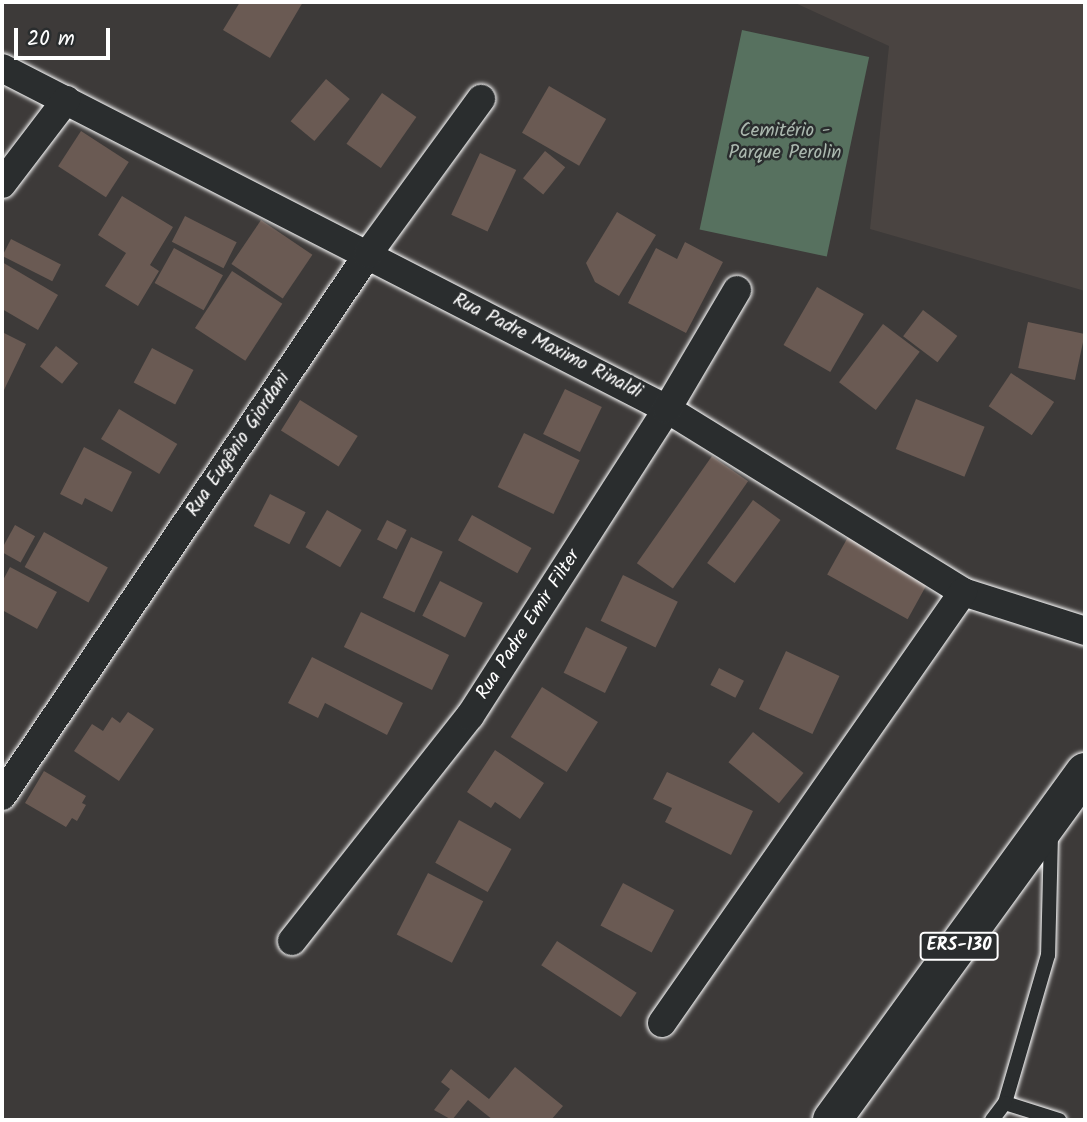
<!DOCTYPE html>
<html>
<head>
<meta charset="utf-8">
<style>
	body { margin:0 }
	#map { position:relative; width:1087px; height:1122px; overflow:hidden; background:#3d3a39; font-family:Kalam,sans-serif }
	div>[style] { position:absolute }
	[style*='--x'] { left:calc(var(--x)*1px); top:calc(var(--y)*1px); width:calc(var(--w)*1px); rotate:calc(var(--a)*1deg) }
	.built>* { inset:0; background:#4a4441 }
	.green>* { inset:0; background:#57715f; transform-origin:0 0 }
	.building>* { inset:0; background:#6a5a53; transform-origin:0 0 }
	.roads { filter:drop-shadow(0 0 2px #fff) drop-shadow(0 0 2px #fff) }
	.lane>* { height:14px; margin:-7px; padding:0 7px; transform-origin:7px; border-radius:7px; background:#2a2d2e }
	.street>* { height:28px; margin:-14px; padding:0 14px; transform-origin:14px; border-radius:14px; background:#2a2d2e }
	.primary>* { height:38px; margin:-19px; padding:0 19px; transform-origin:19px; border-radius:19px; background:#2a2d2e }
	span { translate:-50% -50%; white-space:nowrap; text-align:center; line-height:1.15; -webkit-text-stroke:5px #2a2d2e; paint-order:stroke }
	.shield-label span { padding:2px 5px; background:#2a2d2e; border:2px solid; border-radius:5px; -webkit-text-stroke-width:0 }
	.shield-label { font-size:18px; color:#fff; font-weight:700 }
	.park-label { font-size:19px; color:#abb8af }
	.street-label { font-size:19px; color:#fff }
	.frame { position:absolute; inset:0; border:4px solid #fff; pointer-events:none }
	.scale { position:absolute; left:14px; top:28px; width:96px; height:32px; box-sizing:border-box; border:4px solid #fff; border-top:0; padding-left:9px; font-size:21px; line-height:24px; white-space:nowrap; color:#fff; -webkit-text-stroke:5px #2a2d2e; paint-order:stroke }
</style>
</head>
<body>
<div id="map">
	<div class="built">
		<i style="clip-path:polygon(793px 2px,1085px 2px,1085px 291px,870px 229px,889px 46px)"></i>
	</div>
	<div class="green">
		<i style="left:742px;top:30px;width:130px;height:204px;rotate:12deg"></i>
	</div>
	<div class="building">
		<i style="clip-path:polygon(240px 2px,303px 2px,270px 58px,223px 30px)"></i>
		<i style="left:326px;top:79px;width:31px;height:55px;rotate:40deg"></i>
		<i style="left:549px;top:86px;width:66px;height:54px;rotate:30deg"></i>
		<i style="left:382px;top:93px;width:42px;height:62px;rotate:35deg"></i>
		<i style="left:81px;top:131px;width:57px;height:42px;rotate:33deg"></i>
		<i style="left:545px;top:151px;width:26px;height:35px;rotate:39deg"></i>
		<i style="left:480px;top:153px;width:40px;height:68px;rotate:25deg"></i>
		<i style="clip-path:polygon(122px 196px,173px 227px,150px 265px,159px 271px,138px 306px,105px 286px,126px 253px,98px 235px)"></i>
		<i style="clip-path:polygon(617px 212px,656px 235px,619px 296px,595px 282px,586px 263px)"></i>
		<i style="left:185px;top:216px;width:58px;height:29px;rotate:27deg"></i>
		<i style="left:261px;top:220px;width:62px;height:53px;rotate:34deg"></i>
		<i style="left:11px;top:239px;width:56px;height:19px;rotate:27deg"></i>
		<i style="clip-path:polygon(685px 242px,723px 262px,686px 333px,628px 303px,656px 248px,677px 259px)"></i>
		<i style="left:174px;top:248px;width:56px;height:40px;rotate:29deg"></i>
		<i style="clip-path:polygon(2px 262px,58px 295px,38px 330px,2px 309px)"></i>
		<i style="left:232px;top:271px;width:60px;height:68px;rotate:33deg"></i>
		<i style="left:817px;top:287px;width:54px;height:67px;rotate:30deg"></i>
		<i style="left:923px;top:310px;width:43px;height:33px;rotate:37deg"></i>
		<i style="left:1028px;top:322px;width:58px;height:47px;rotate:12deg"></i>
		<i style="left:883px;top:324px;width:46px;height:73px;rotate:37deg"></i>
		<i style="clip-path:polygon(2px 332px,26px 344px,4px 390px,2px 389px)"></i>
		<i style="left:56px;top:346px;width:28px;height:26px;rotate:38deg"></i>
		<i style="left:152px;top:348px;width:47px;height:39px;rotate:28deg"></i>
		<i style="left:1011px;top:373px;width:52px;height:40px;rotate:34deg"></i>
		<i style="left:565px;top:389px;width:41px;height:50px;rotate:26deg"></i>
		<i style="left:916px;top:399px;width:74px;height:54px;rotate:22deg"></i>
		<i style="left:300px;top:400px;width:68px;height:36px;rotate:32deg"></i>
		<i style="left:119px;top:409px;width:68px;height:35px;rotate:31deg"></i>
		<i style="left:524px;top:433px;width:62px;height:60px;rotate:26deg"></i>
		<i style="clip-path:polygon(84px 447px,132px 472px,112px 512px,85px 498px,82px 505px,60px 494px)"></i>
		<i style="left:712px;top:456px;width:44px;height:131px;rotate:35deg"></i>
		<i style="left:270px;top:494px;width:40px;height:36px;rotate:27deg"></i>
		<i style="left:753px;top:500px;width:34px;height:78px;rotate:36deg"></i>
		<i style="left:327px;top:510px;width:40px;height:43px;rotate:30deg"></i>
		<i style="left:472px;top:515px;width:68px;height:29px;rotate:29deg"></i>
		<i style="left:387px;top:520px;width:22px;height:22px;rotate:27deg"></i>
		<i style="left:15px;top:525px;width:23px;height:30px;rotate:29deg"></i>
		<i style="left:44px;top:532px;width:73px;height:40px;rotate:29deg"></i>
		<i style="left:411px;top:537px;width:35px;height:67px;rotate:25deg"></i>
		<i style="left:848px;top:537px;width:92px;height:43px;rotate:29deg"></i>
		<i style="clip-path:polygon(10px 567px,57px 592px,37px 629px,2px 610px,2px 582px)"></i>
		<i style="left:623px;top:575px;width:61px;height:51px;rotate:26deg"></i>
		<i style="left:440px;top:581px;width:48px;height:39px;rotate:27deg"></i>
		<i style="left:361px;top:612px;width:98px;height:39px;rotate:26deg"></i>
		<i style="left:586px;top:627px;width:46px;height:51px;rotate:26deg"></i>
		<i style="left:786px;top:651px;width:59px;height:64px;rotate:25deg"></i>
		<i style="clip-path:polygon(312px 657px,403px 703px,387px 735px,325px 703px,318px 718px,288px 703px)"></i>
		<i style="left:719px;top:668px;width:28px;height:19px;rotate:27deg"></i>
		<i style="left:542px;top:687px;width:66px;height:59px;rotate:32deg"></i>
		<i style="clip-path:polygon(128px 712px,154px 729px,119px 781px,74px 751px,92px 724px,103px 731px,112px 717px,120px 723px)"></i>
		<i style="left:753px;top:732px;width:65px;height:39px;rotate:39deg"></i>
		<i style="clip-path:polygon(495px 750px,544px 783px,520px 819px,495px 802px,491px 808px,467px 792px)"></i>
		<i style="clip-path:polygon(44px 771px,86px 796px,82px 803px,86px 805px,77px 821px,72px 818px,66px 827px,25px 803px)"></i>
		<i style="clip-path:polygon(667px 772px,753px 811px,731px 855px,665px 822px,672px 808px,653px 799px)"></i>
		<i style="left:459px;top:820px;width:60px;height:49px;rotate:29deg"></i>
		<i style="left:428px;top:873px;width:62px;height:69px;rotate:27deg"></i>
		<i style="left:623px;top:883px;width:58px;height:48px;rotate:28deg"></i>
		<i style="left:557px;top:941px;width:95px;height:29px;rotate:33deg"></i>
		<i style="clip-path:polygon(515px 1067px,563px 1106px,551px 1120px,493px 1120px,468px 1100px,452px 1120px,434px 1110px,450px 1089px,441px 1082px,451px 1069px,489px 1099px)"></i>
	</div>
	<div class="roads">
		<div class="lane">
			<i style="--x:1051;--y:835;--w:120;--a:91.4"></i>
			<i style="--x:1048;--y:955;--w:154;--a:106.2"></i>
			<i style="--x:1005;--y:1103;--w:57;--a:17.5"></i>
			<i style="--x:992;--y:1120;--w:21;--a:-53"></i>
		</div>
		<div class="street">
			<i style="--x:2;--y:68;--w:747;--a:27.15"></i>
			<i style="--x:667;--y:409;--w:348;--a:31.7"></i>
			<i style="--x:963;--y:592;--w:128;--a:17.7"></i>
			<i style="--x:2;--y:184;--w:106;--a:-52.7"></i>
			<i style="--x:2;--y:796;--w:654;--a:-55.97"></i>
			<i style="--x:368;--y:254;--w:192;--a:-53.9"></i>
			<i style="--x:292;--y:941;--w:287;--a:-51.7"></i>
			<i style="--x:470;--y:716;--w:365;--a:-57.3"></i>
			<i style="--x:667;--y:409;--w:138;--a:-59.5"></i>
			<i style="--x:662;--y:1023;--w:526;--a:-55.07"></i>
		</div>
		<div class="primary">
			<i style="--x:832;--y:1120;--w:430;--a:-54"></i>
		</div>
	</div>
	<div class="shield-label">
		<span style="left:959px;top:946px">ERS-130</span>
	</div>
	<div class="park-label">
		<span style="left:785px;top:143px">Cemitério -<br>Parque Perolin</span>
	</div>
	<div class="street-label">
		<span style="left:547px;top:347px;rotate:27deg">Rua Padre Maximo Rinaldi</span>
		<span style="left:239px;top:445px;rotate:-56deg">Rua Eugênio Giordani</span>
		<span style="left:529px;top:625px;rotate:-57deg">Rua Padre Emir Filter</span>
	</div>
	<div class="frame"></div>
	<div class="scale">20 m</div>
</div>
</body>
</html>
